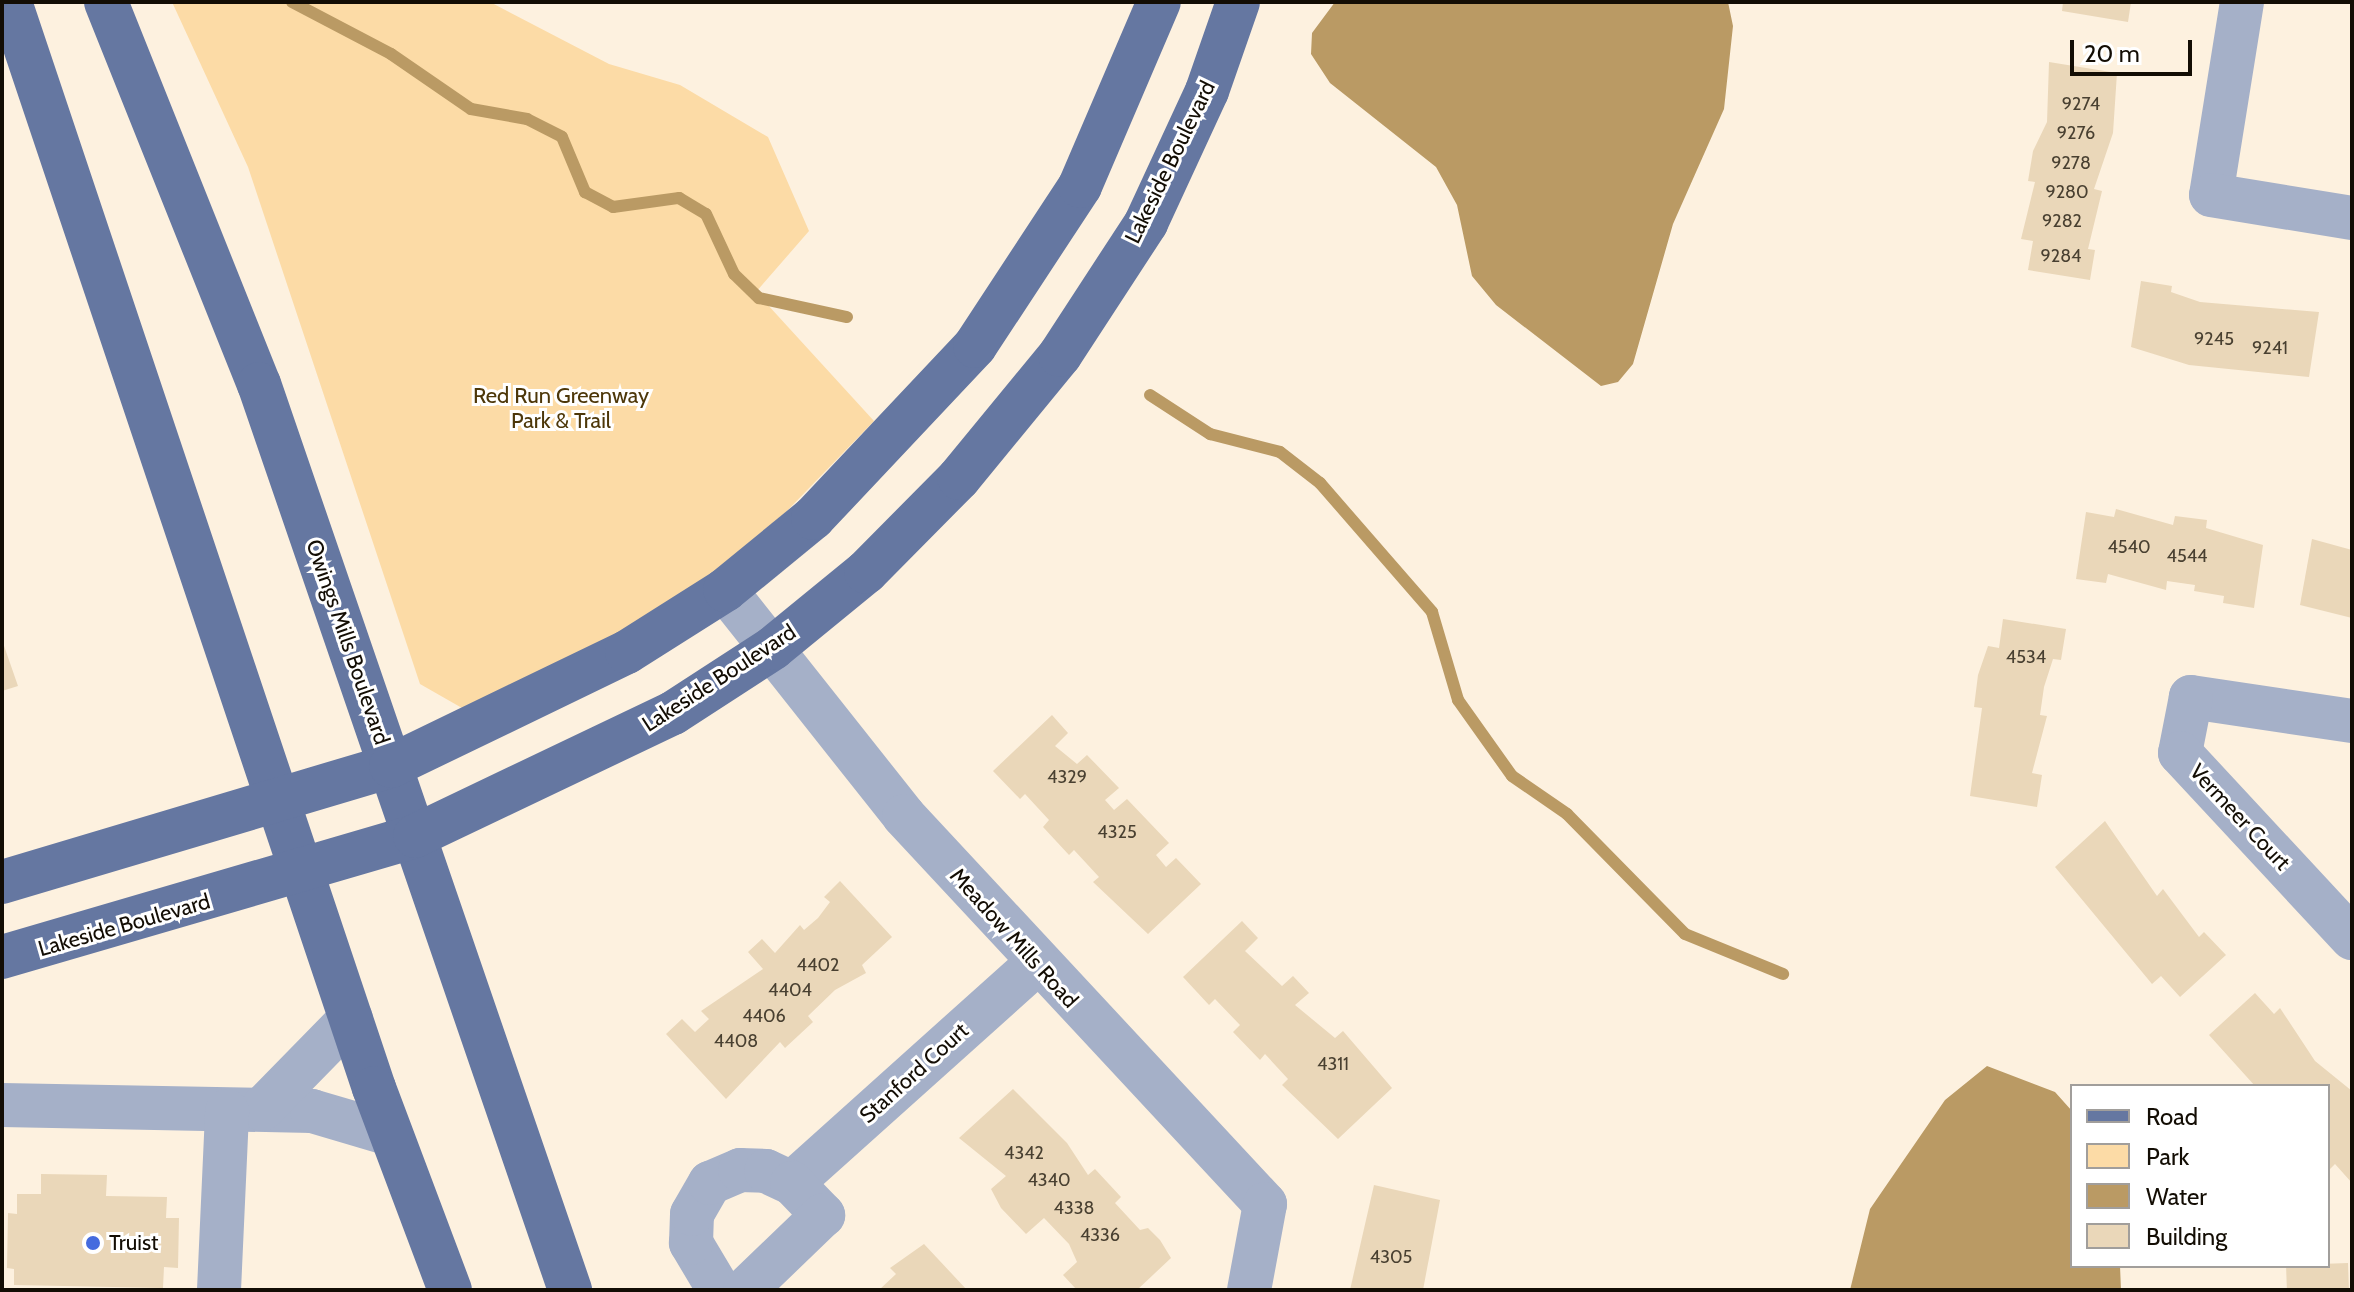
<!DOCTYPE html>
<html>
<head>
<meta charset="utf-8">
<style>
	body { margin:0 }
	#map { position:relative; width:2354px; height:1292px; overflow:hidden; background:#fdf1df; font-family:Cabin,sans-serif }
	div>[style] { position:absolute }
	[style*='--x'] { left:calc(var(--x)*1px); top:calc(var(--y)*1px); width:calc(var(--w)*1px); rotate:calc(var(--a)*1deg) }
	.green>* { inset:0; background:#fcdba6 }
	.water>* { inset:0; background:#ba9a64 }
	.stream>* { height:12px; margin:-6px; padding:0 6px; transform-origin:6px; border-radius:6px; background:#ba9a64 }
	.building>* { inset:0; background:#ead7b9; transform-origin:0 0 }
	.minor>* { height:44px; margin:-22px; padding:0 22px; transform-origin:22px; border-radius:22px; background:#a5b0c8 }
	.major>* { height:44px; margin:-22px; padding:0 22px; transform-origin:22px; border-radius:22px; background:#6577a1 }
	.dots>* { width:22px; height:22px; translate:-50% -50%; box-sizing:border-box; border:4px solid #fff; border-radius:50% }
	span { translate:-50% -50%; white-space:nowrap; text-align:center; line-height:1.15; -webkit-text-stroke:6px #fff; paint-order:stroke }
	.number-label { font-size:18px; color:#494031 }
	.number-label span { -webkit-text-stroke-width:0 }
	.street-label { font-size:22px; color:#130d04 }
	.park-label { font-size:22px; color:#4d3709 }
	.poi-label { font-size:22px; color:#130d04 }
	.left { translate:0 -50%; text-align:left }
	.frame { position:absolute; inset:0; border:4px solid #130d04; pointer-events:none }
	.legend { position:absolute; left:2070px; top:1084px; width:260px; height:184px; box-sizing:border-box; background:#fff; border:2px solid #a19e9b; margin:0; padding:10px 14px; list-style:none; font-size:24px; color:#130d04 }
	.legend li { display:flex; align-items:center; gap:16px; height:40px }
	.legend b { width:40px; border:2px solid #a19e9b }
	.scale { position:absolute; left:2070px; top:40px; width:122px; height:36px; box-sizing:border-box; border:4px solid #130d04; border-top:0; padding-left:10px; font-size:24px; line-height:28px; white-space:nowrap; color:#130d04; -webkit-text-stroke:6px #fff; paint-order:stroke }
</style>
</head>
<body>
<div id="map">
	<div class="green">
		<i style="clip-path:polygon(172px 2px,490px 2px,609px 64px,680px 85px,768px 137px,809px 231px,756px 292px,874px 421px,784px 514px,679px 600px,483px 720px,420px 684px,248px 167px)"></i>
	</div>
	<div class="water">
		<i style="clip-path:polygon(1335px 2px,1728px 2px,1733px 26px,1724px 109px,1673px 224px,1633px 364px,1618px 382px,1601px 386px,1496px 305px,1472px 276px,1457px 205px,1436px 167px,1330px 83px,1311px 54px,1312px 33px)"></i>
		<i style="clip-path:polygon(1987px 1066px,2055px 1092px,2072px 1111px,2072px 1266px,2120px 1266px,2121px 1290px,1850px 1290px,1870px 1209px,1945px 1100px)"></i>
	</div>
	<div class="stream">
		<i style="--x:292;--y:2;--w:112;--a:27.7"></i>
		<i style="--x:391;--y:54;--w:97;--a:34.5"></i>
		<i style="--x:471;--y:109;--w:57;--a:10.1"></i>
		<i style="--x:527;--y:119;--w:39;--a:27"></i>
		<i style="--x:562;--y:137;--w:60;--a:67.3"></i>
		<i style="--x:585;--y:192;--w:32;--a:28"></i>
		<i style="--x:613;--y:207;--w:67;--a:-7.8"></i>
		<i style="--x:679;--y:198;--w:31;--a:31"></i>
		<i style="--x:706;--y:214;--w:66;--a:65"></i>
		<i style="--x:734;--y:274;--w:35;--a:44"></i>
		<i style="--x:759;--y:298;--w:90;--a:12.2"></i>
		<i style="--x:1150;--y:395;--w:72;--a:33"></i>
		<i style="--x:1210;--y:434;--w:72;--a:14.4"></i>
		<i style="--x:1280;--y:452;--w:51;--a:37.8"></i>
		<i style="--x:1320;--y:483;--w:171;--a:49"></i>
		<i style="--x:1432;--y:612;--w:92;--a:73.5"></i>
		<i style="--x:1458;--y:700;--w:93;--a:54.6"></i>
		<i style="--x:1512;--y:776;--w:67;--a:34.6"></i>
		<i style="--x:1567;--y:814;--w:168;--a:45.5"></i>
		<i style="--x:1685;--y:934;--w:106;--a:22.2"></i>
	</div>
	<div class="building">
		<i style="clip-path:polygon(2063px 2px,2131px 2px,2128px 22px,2062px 11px)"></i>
		<i style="clip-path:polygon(2049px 62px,2117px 73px,2113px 133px,2094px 189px,2102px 191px,2088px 249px,2095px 250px,2090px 280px,2028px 270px,2033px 241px,2021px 239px,2035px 182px,2028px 181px,2033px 151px,2047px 122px)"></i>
		<i style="clip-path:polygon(2141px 281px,2172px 286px,2171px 292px,2200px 302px,2319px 312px,2309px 377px,2189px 365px,2131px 347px)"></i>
		<i style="clip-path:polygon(2116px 509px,2173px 525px,2175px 516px,2207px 520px,2206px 528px,2263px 545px,2254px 608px,2223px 603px,2224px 596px,2194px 591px,2195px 585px,2167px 581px,2166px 590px,2108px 574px,2106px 583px,2076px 579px,2086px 512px,2114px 517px)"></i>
		<i style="clip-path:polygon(2312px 539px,2352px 550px,2352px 618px,2300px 605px)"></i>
		<i style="clip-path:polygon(2003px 619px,2066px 629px,2061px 660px,2053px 659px,2044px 687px,2040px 715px,2047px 716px,2032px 773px,2042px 775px,2037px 807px,1970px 796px,1982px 708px,1974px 707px,1978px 675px,1988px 646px,1999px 648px)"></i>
		<i style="clip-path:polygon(2px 640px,18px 686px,2px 691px)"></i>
		<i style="clip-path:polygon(1052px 715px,1068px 733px,1055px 746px,1077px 764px,1087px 755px,1119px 788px,1105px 800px,1114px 810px,1127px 799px,1169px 843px,1156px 855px,1166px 867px,1176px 858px,1201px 884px,1148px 934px,1093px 882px,1099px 877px,1074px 850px,1069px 855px,1043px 827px,1049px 820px,1025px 794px,1020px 799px,993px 771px)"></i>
		<i style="clip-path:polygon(2105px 821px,2157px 896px,2163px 889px,2199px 937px,2204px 932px,2226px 955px,2180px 997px,2161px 976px,2152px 984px,2055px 867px)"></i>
		<i style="clip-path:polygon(840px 881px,892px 937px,862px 965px,866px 973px,835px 990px,808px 1016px,813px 1022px,785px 1048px,780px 1042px,726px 1099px,666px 1034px,682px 1019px,695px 1032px,709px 1019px,701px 1011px,763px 969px,748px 952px,762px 939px,775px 953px,800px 925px,804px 930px,818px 918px,830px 902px,824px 897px)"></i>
		<i style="clip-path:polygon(1242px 921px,1258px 938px,1245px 951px,1282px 986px,1293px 976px,1309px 993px,1295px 1005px,1335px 1038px,1343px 1031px,1392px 1088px,1338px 1139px,1282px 1085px,1288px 1079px,1265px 1054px,1260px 1060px,1233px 1032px,1240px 1025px,1215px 999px,1209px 1005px,1183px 977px)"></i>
		<i style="clip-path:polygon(2255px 993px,2274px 1014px,2280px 1008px,2315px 1061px,2352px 1091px,2352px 1183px,2335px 1164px,2328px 1171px,2328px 1086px,2255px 1086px,2209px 1035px)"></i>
		<i style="clip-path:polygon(1013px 1089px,1067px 1143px,1088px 1175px,1095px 1169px,1121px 1197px,1115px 1203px,1140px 1230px,1148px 1228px,1160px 1240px,1171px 1258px,1137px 1290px,1076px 1289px,1063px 1275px,1077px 1262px,1069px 1244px,1044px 1218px,1026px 1234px,1001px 1208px,991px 1189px,1006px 1176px,959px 1138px)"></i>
		<i style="clip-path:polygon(41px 1174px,107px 1175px,106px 1196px,167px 1197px,166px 1218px,179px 1218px,178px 1268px,164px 1267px,163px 1288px,14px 1285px,14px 1269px,7px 1268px,8px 1213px,17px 1214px,17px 1194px,41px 1194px)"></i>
		<i style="clip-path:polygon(1374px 1185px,1440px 1200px,1423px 1290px,1350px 1290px)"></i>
		<i style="clip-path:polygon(924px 1244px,967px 1290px,879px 1290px,896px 1274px,890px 1268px)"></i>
		<i style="left:2348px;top:1263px;width:27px;height:62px;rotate:88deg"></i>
	</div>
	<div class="minor">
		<i style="--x:2242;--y:2;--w:195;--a:99.1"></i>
		<i style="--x:2211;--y:195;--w:143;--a:9.3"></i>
		<i style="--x:725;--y:590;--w:288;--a:51.6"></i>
		<i style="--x:904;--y:816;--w:530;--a:47.06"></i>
		<i style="--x:1265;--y:1204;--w:87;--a:100.5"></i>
		<i style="--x:2352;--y:721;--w:163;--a:-171.5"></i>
		<i style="--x:2191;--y:697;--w:57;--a:101.1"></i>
		<i style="--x:2180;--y:753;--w:253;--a:47.1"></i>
		<i style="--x:2;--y:1105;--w:310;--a:1.1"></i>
		<i style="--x:312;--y:1111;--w:81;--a:16.4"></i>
		<i style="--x:262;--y:1109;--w:127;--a:-45.6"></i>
		<i style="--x:792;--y:1183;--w:328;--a:-41.9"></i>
		<i style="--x:219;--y:1290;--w:179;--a:-87.4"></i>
		<i style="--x:719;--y:1290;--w:55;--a:-120.8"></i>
		<i style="--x:691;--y:1243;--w:29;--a:-88"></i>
		<i style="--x:692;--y:1214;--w:36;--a:-60"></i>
		<i style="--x:710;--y:1183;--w:33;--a:-23"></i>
		<i style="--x:740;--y:1170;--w:26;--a:2"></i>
		<i style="--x:766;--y:1171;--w:29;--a:25"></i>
		<i style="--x:792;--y:1183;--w:45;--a:45.9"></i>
		<i style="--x:823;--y:1215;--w:108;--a:136.1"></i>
	</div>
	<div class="major">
		<i style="--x:10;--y:2;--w:1145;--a:71.47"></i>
		<i style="--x:374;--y:1088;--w:216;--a:69.4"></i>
		<i style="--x:106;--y:2;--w:412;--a:68.2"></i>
		<i style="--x:259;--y:384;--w:958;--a:71.05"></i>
		<i style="--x:2;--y:882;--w:406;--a:-16.6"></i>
		<i style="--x:391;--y:766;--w:262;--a:-25.8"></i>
		<i style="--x:627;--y:652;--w:116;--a:-32.3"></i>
		<i style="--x:725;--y:590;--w:114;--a:-39.3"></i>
		<i style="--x:813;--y:518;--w:236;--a:-46.7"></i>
		<i style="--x:975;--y:346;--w:191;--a:-56.7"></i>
		<i style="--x:1080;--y:186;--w:200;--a:-66.8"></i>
		<i style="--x:2;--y:957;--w:430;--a:-16.3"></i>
		<i style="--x:415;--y:836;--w:286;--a:-25.5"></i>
		<i style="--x:673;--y:713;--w:119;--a:-33"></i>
		<i style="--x:773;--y:648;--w:120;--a:-39.3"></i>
		<i style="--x:866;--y:572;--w:132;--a:-45.3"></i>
		<i style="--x:959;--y:478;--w:159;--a:-50.6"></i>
		<i style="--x:1060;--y:355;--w:158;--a:-56.9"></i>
		<i style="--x:1146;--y:223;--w:145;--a:-65.2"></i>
		<i style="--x:1207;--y:91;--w:94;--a:-70.8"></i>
	</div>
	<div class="dots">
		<i style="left:93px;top:1243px;background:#456bde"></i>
	</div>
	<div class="number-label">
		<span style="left:2081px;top:104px">9274</span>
		<span style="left:2076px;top:133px">9276</span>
		<span style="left:2071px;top:163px">9278</span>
		<span style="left:2067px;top:192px">9280</span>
		<span style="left:2062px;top:221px">9282</span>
		<span style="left:2061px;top:256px">9284</span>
		<span style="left:2214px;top:339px">9245</span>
		<span style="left:2270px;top:348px">9241</span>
		<span style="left:2129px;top:547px">4540</span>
		<span style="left:2187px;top:556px">4544</span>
		<span style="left:2026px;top:657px">4534</span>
		<span style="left:1067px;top:777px">4329</span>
		<span style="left:1117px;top:832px">4325</span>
		<span style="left:818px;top:965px">4402</span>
		<span style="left:790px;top:990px">4404</span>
		<span style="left:764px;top:1016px">4406</span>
		<span style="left:736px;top:1041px">4408</span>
		<span style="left:1333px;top:1064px">4311</span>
		<span style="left:1024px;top:1153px">4342</span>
		<span style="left:1049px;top:1180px">4340</span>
		<span style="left:1074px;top:1208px">4338</span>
		<span style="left:1100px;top:1235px">4336</span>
		<span style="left:1391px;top:1257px">4305</span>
	</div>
	<div class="street-label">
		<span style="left:1170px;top:162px;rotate:-64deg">Lakeside Boulevard</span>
		<span style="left:348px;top:642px;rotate:71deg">Owings Mills Boulevard</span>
		<span style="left:719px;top:678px;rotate:-33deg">Lakeside Boulevard</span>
		<span style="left:2240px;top:817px;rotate:47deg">Vermeer Court</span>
		<span style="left:124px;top:925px;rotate:-16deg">Lakeside Boulevard</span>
		<span style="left:1014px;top:938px;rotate:48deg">Meadow Mills Road</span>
		<span style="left:914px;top:1073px;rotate:-42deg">Stanford Court</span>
	</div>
	<div class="park-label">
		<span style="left:561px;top:408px">Red Run Greenway<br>Park &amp; Trail</span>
	</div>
	<div class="poi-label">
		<span class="left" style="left:109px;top:1243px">Truist</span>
	</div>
	<div class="frame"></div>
	<ul class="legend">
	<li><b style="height:10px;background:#6577a1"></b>Road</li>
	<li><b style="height:22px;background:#fcdba6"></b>Park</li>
	<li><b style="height:22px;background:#ba9a64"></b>Water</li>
	<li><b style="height:22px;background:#ead7b9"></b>Building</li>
	</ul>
	<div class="scale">20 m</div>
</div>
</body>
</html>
